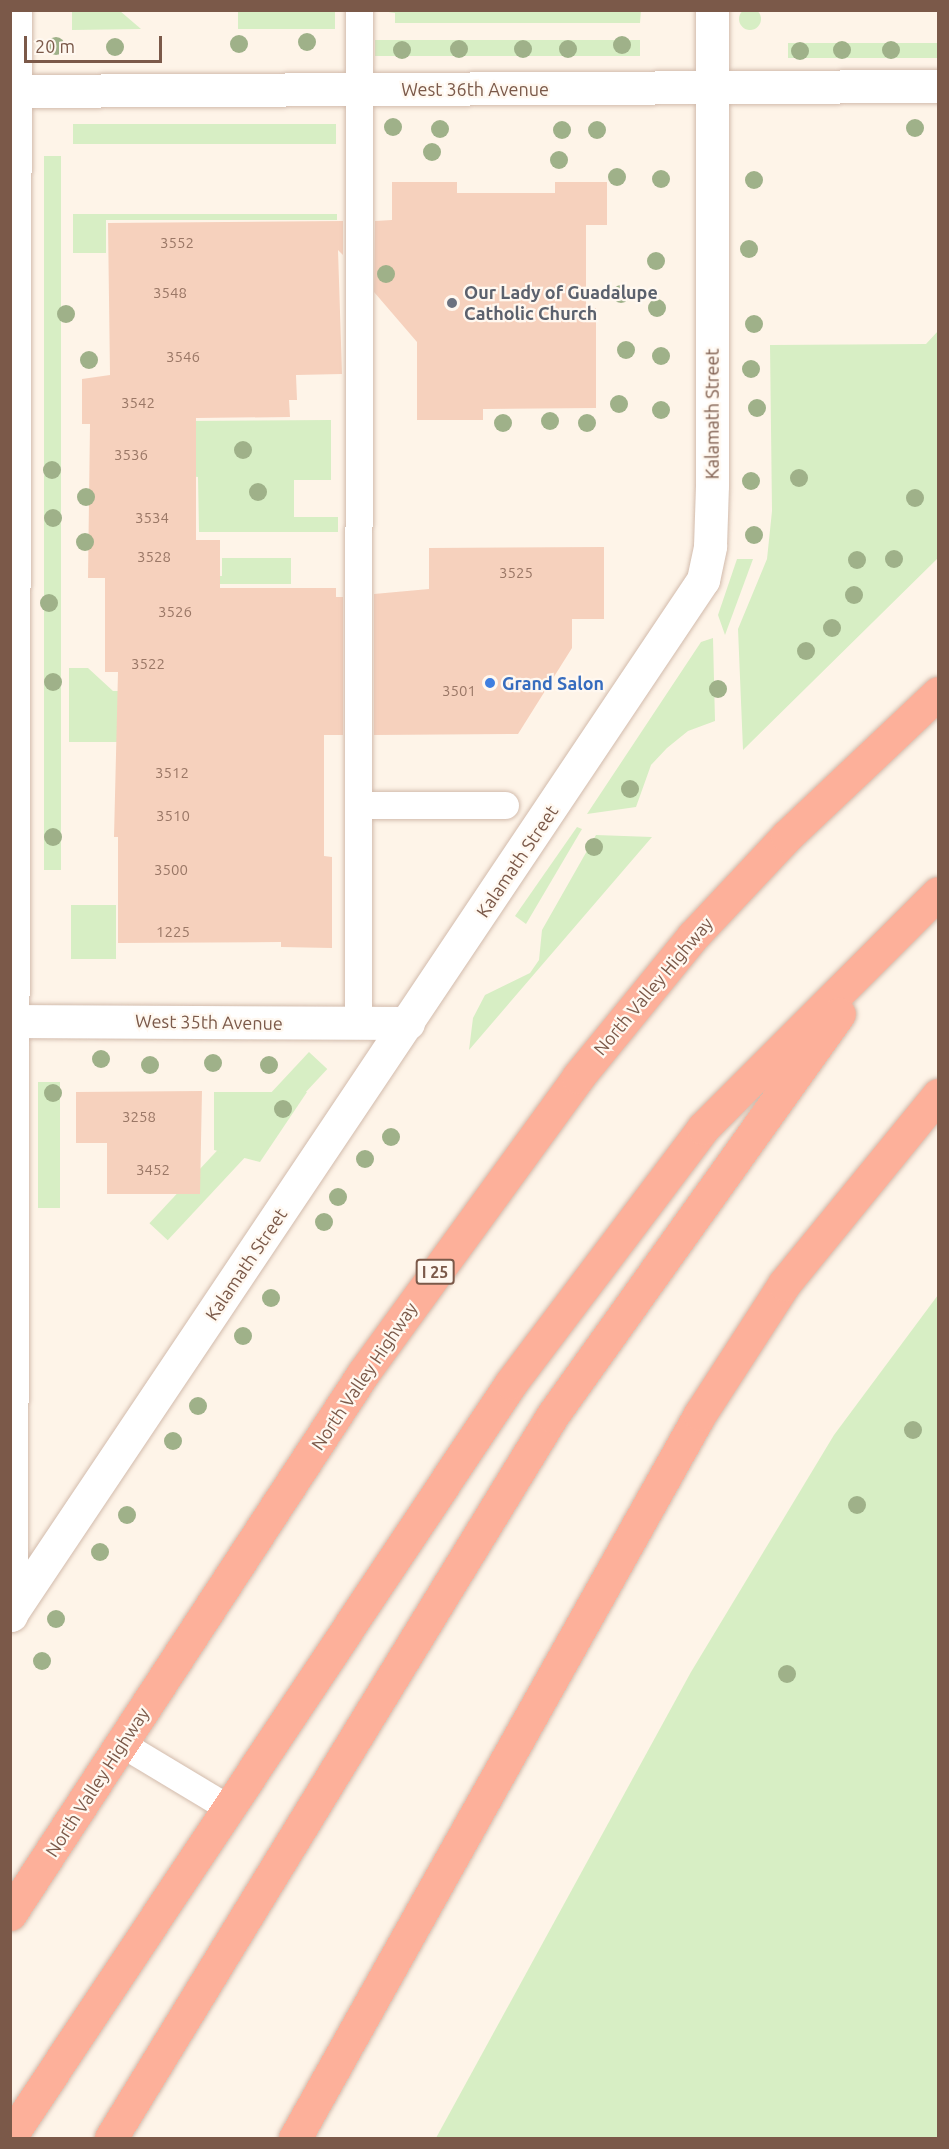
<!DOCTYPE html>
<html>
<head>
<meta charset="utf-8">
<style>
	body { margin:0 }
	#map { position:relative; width:949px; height:2149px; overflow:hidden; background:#fef4e8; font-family:Ubuntu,sans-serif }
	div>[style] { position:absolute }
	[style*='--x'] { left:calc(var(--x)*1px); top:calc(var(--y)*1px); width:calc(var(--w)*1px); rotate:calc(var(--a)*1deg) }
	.green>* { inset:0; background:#d7eec4; transform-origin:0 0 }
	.round { border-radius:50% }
	.building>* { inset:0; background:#f6d1bd }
	.roads { filter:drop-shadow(0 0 2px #d2bbac) drop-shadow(0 0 2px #d2bbac) }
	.service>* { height:27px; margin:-13.5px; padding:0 13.5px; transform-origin:13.5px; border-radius:13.5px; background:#fff }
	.minor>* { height:33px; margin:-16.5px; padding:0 16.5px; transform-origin:16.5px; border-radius:16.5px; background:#fff }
	.motorway>* { height:33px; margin:-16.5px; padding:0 16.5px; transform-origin:16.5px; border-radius:16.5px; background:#fdb09a }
	.trees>* { width:18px; height:18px; margin:-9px; border-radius:50%; background:#9fb189 }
	.dots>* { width:16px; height:16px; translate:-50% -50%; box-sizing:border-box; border:3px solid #fff8f0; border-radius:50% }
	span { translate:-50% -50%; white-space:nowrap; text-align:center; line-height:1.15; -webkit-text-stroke:4.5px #fff8f0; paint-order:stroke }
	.number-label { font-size:15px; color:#9a7766 }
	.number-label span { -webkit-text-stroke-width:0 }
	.shield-label span { padding:2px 4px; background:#fff8f0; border:2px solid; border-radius:4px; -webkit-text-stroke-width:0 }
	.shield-label { font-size:16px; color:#7b5949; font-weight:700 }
	.street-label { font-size:18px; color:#7b5949 }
	.worship-label { font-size:18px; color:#5b616d; font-weight:700 }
	.left { translate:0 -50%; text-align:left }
	.shop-label { font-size:18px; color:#366cbe; font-weight:700 }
	.frame { position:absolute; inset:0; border:12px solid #7b5949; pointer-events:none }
	.scale { position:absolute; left:24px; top:36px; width:138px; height:27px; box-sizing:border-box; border:3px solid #7b5949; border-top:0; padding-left:8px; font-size:18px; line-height:21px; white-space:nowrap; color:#7b5949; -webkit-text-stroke:4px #fff8f0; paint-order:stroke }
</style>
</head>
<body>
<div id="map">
	<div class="green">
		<i class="round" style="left:739px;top:8px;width:22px;height:22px"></i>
		<i style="clip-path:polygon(375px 10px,641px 10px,640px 23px,395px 23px,395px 13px)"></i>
		<i style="clip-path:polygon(72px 11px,120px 11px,141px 29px,72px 30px)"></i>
		<i style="left:238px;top:11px;width:97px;height:18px"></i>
		<i style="left:375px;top:40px;width:265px;height:16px"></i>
		<i style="left:788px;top:43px;width:150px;height:15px"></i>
		<i style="left:73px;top:124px;width:263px;height:20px"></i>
		<i style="left:44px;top:156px;width:17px;height:714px"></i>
		<i style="clip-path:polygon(73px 214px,337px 214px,337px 220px,106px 220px,106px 253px,73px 253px)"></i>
		<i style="clip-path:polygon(938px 331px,938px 558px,743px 750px,738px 629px,767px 559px,772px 511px,770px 345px,926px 344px)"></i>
		<i style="clip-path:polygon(331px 420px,331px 480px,294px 480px,294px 517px,338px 517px,338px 532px,199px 532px,198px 477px,189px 476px,188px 421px)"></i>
		<i style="clip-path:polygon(222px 558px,291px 558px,291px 584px,196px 584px,196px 576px,222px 576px)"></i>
		<i style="clip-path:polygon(737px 559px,753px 559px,725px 635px,718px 615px)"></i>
		<i style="clip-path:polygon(713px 638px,715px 721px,688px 731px,667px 748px,651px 765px,636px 807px,587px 814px,701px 642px)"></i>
		<i style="clip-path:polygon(69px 668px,88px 668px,113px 691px,205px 691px,312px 742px,69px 742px)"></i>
		<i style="clip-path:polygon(577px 827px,582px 829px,526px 924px,515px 916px)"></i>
		<i style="clip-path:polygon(596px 835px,652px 837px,469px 1050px,473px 1018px,485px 995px,530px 973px,539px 960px,542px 930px)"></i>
		<i style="left:71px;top:905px;width:45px;height:54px"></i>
		<i style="left:309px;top:1052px;width:25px;height:234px;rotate:43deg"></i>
		<i style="left:38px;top:1082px;width:22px;height:126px"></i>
		<i style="clip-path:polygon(214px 1092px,307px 1092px,260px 1162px,214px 1150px)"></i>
		<i style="clip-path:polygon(938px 1295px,938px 2138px,436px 2138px,691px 1672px,834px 1435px)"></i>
	</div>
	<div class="building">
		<i style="clip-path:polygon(392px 182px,457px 182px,457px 193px,555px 193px,555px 182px,607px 182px,607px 225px,586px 225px,586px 308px,596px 308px,596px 408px,483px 409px,483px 420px,417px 420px,417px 342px,374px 292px,375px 221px,392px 220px)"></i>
		<i style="clip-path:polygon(343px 221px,343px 255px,338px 250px,342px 374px,296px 375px,297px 400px,289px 400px,290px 417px,196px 418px,196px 540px,220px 540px,220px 588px,336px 588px,336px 597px,343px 597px,343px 735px,324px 735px,324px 856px,332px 857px,332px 948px,281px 947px,281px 942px,118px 943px,118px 837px,114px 837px,118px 672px,105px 672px,105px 578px,88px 578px,90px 424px,82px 424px,82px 379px,110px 375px,108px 223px)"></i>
		<i style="clip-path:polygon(604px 547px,604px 619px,572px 619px,572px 648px,518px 734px,374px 735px,374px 594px,429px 589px,429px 548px)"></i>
		<i style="clip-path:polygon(202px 1091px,200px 1194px,107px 1194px,107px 1143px,76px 1143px,76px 1092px)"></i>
	</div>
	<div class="roads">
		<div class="service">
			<i style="--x:358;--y:805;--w:147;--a:0"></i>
			<i style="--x:358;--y:1023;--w:1013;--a:-89.94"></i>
			<i style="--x:122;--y:1744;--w:122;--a:31"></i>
		</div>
		<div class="minor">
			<i style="--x:10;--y:91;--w:928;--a:-0.31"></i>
			<i style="--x:10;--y:1021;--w:398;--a:0.3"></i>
			<i style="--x:10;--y:1615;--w:1246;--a:-56.2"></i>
			<i style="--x:703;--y:580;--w:35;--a:-78"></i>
			<i style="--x:710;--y:546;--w:61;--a:-88.1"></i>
			<i style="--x:712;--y:485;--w:475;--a:-90"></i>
			<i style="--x:11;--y:1615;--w:1605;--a:-89.86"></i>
		</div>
		<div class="motorway">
			<i style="--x:10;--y:1914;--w:647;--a:-56.85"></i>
			<i style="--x:364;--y:1372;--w:364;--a:-54"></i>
			<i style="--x:578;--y:1077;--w:182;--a:-50.8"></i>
			<i style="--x:693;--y:936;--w:137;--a:-46.8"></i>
			<i style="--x:787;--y:836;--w:208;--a:-43.4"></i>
			<i style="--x:10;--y:2137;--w:905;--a:-56.4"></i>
			<i style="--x:511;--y:1383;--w:319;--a:-53"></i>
			<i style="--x:703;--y:1128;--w:332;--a:-45"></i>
			<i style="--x:111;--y:2138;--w:846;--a:-58.58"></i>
			<i style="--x:552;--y:1416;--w:494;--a:-54.5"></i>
			<i style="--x:295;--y:2138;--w:830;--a:-60.78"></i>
			<i style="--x:700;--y:1414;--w:155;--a:-57.1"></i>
			<i style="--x:784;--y:1284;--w:244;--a:-50.8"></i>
		</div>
	</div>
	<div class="trees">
		<i style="left:307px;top:42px"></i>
		<i style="left:239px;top:44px"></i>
		<i style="left:622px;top:45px"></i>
		<i style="left:56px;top:46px"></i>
		<i style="left:115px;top:47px"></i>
		<i style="left:459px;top:49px"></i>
		<i style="left:523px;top:49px"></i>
		<i style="left:568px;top:49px"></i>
		<i style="left:402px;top:50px"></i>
		<i style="left:842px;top:50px"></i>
		<i style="left:891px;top:50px"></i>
		<i style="left:800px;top:51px"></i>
		<i style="left:393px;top:127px"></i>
		<i style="left:915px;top:128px"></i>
		<i style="left:440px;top:129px"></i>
		<i style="left:562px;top:130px"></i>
		<i style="left:597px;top:130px"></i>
		<i style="left:432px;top:152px"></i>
		<i style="left:559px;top:160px"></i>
		<i style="left:617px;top:177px"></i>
		<i style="left:661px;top:179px"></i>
		<i style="left:754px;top:180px"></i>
		<i style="left:749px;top:249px"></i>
		<i style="left:656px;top:261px"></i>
		<i style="left:386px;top:274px"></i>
		<i style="left:621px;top:294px"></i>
		<i style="left:657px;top:308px"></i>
		<i style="left:66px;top:314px"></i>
		<i style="left:754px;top:324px"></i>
		<i style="left:626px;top:350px"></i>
		<i style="left:661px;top:356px"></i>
		<i style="left:89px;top:360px"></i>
		<i style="left:751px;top:369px"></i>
		<i style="left:619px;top:404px"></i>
		<i style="left:757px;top:408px"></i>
		<i style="left:661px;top:410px"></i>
		<i style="left:550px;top:421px"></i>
		<i style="left:503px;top:423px"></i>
		<i style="left:587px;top:423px"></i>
		<i style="left:243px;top:450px"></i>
		<i style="left:52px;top:470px"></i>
		<i style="left:799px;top:478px"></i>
		<i style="left:751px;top:481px"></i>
		<i style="left:258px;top:492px"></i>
		<i style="left:86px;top:497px"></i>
		<i style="left:915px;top:498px"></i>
		<i style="left:53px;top:518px"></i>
		<i style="left:754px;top:535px"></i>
		<i style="left:85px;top:542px"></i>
		<i style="left:894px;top:559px"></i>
		<i style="left:857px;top:560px"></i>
		<i style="left:854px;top:595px"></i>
		<i style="left:49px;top:603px"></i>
		<i style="left:832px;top:628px"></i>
		<i style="left:806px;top:651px"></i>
		<i style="left:53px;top:682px"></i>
		<i style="left:718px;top:689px"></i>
		<i style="left:630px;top:789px"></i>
		<i style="left:53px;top:837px"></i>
		<i style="left:594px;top:847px"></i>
		<i style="left:101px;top:1059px"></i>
		<i style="left:213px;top:1063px"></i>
		<i style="left:150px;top:1065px"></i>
		<i style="left:269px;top:1065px"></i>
		<i style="left:53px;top:1093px"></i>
		<i style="left:283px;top:1109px"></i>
		<i style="left:391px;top:1137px"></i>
		<i style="left:365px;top:1159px"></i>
		<i style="left:338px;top:1197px"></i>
		<i style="left:324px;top:1222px"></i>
		<i style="left:271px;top:1298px"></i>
		<i style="left:243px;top:1336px"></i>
		<i style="left:198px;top:1406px"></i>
		<i style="left:913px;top:1430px"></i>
		<i style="left:173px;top:1441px"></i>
		<i style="left:857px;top:1505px"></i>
		<i style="left:127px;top:1515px"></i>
		<i style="left:100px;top:1552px"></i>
		<i style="left:56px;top:1619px"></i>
		<i style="left:42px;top:1661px"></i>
		<i style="left:787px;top:1674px"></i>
	</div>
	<div class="dots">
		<i style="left:452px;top:303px;background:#6b7280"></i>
		<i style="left:490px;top:683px;background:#3f7fe0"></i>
	</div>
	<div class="number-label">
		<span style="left:177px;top:243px">3552</span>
		<span style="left:170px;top:293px">3548</span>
		<span style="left:183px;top:357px">3546</span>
		<span style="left:138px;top:403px">3542</span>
		<span style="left:131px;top:455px">3536</span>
		<span style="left:152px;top:518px">3534</span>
		<span style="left:154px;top:557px">3528</span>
		<span style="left:516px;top:573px">3525</span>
		<span style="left:175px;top:612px">3526</span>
		<span style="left:148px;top:664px">3522</span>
		<span style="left:459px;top:691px">3501</span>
		<span style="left:172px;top:773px">3512</span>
		<span style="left:173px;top:816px">3510</span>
		<span style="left:171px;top:870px">3500</span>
		<span style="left:173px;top:932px">1225</span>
		<span style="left:139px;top:1117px">3258</span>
		<span style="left:153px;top:1170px">3452</span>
	</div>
	<div class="shield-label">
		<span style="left:435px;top:1272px">I 25</span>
	</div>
	<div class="street-label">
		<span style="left:475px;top:89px">West 36th Avenue</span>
		<span style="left:712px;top:414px;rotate:-90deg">Kalamath Street</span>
		<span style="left:517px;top:861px;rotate:-56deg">Kalamath Street</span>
		<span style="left:653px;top:986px;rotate:-50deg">North Valley Highway</span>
		<span style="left:209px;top:1022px;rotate:1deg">West 35th Avenue</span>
		<span style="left:246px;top:1264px;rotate:-56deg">Kalamath Street</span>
		<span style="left:364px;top:1376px;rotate:-56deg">North Valley Highway</span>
		<span style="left:97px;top:1782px;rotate:-57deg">North Valley Highway</span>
	</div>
	<div class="worship-label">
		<span class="left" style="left:464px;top:303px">Our Lady of Guadalupe<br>Catholic Church</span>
	</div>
	<div class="shop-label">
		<span class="left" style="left:502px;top:683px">Grand Salon</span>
	</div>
	<div class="frame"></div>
	<div class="scale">20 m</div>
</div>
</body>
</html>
